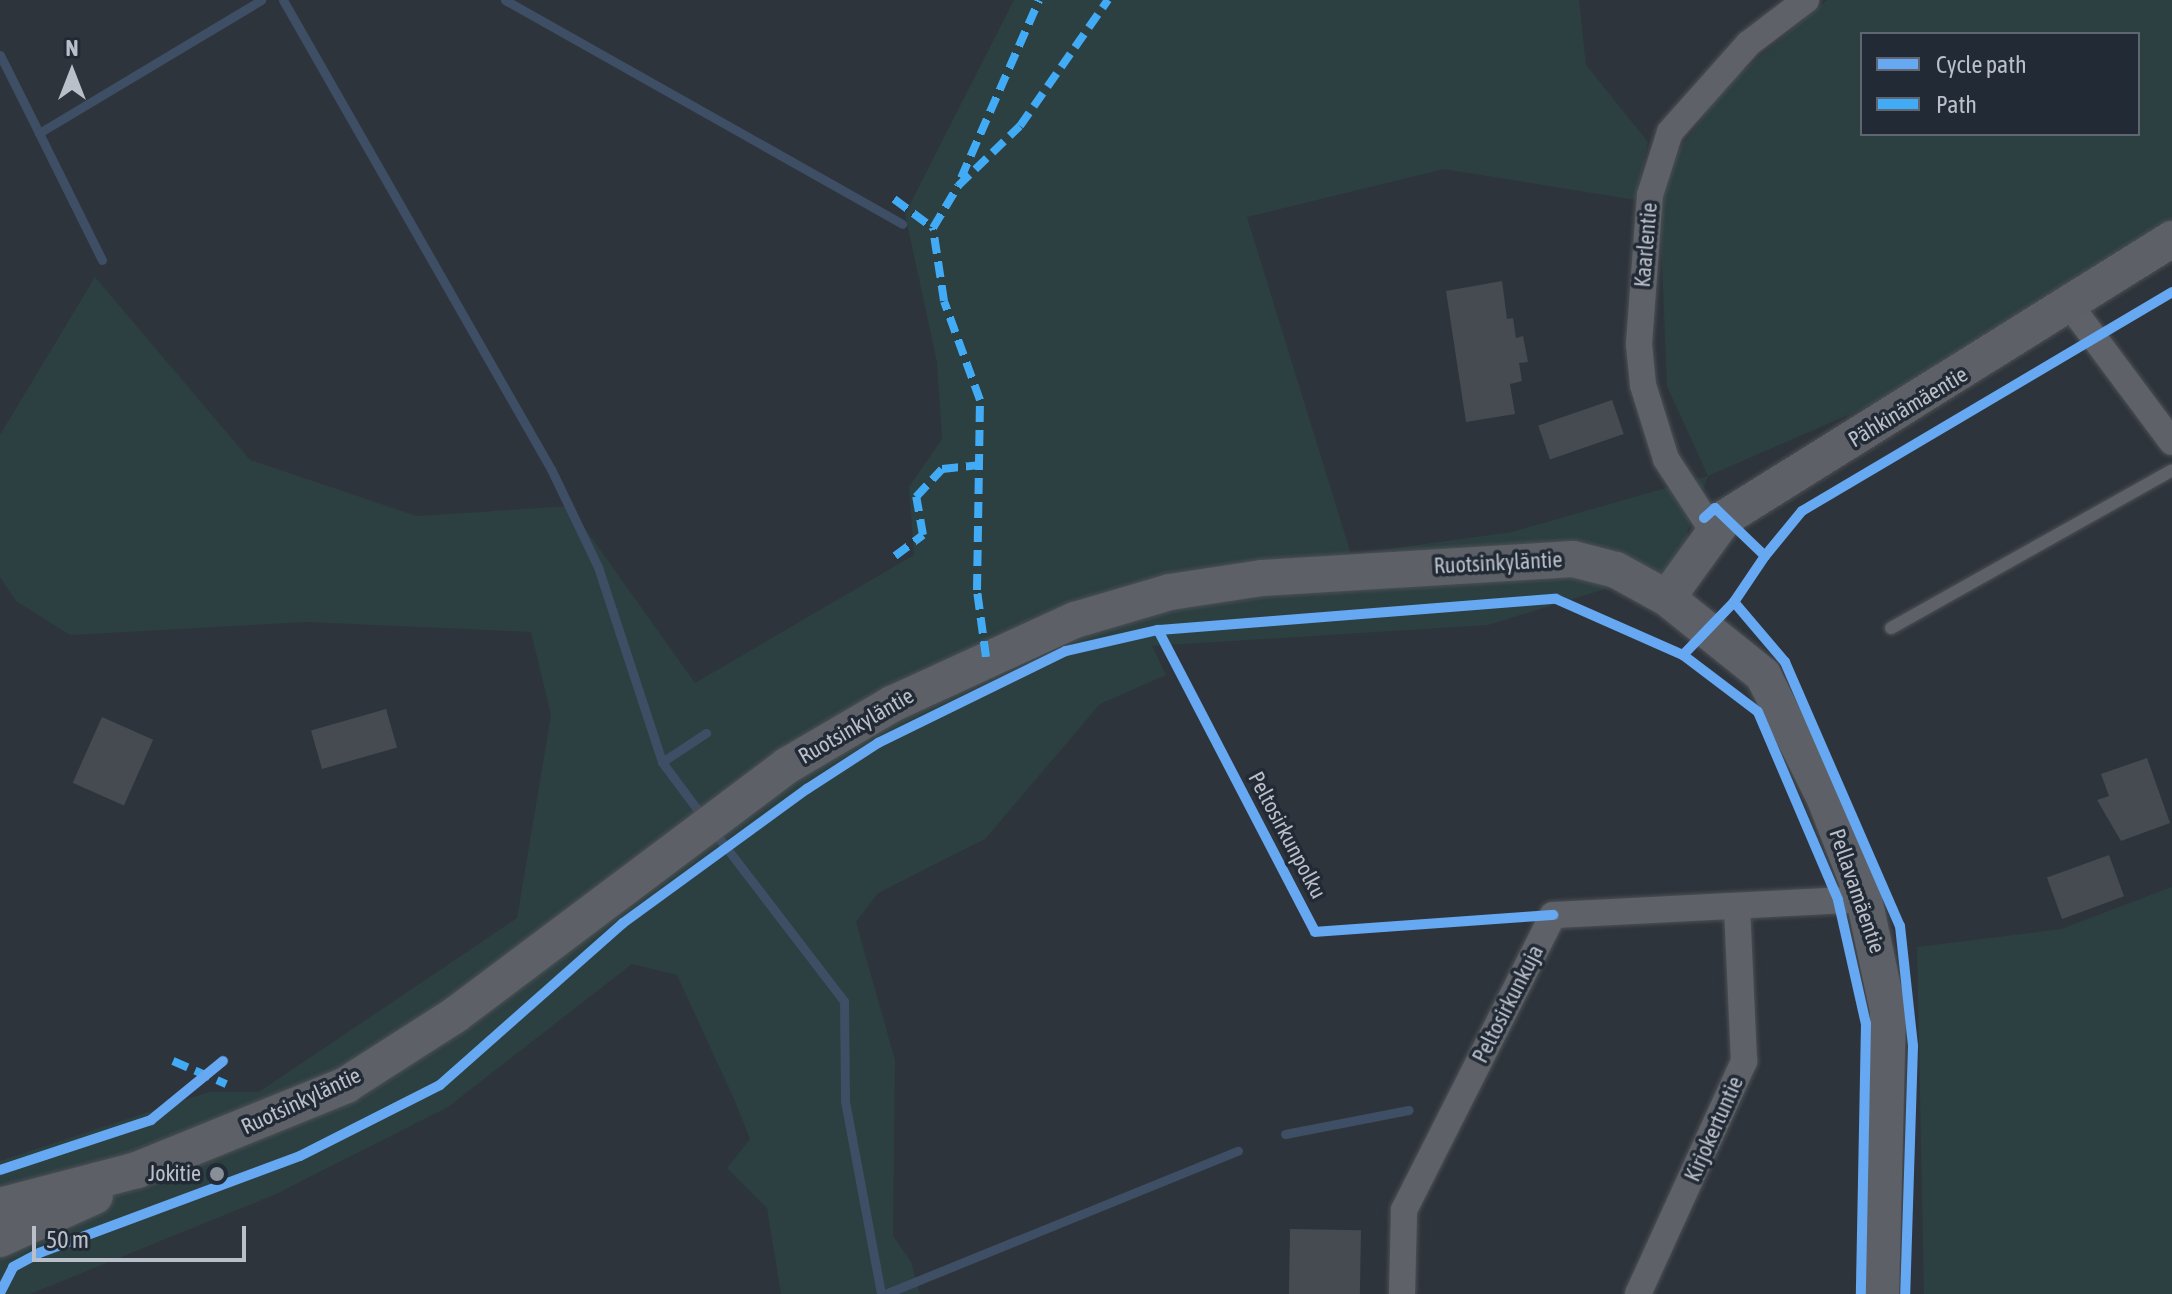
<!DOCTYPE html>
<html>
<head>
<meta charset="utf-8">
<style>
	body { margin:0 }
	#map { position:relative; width:2172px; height:1294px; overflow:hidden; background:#2e343b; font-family:"Asap Condensed",sans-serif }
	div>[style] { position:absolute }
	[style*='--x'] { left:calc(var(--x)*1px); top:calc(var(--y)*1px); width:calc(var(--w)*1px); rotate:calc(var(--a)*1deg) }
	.green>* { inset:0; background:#2c3f41 }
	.stream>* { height:9px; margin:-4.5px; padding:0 4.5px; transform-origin:4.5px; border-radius:4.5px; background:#3e4e64 }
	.building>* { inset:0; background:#464b51; transform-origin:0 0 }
	.roads { filter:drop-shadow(0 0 2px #4c5055) drop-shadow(0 0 2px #4c5055) }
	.lane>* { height:12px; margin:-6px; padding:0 6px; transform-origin:6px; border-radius:6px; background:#5e6268 }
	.street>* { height:26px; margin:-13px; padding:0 13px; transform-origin:13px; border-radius:13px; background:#5e6268 }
	.secondary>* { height:36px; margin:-18px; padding:0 18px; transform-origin:18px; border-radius:18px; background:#5d6167 }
	.quiet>* { height:8px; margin-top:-4px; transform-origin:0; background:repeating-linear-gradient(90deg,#42abf6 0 16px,transparent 0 24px) }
	.cycleway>* { height:10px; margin:-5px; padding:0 5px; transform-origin:5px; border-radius:5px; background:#66a8f1 }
	.dots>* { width:22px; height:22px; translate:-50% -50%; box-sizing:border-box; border:4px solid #222a35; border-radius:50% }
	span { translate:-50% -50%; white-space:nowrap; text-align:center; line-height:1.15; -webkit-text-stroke:7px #222a35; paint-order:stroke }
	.street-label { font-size:22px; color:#bac0ca }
	.poi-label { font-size:22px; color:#bac0ca }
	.right { translate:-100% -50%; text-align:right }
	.legend { position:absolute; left:1860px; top:32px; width:280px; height:104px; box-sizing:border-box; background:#222a35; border:2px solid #5f6671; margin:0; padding:10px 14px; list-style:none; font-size:24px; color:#bac0ca }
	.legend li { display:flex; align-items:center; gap:16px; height:40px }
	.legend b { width:40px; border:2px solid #5f6671 }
	.north { position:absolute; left:32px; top:32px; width:80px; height:80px; -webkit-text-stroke:6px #222a35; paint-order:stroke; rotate:0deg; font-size:22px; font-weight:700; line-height:32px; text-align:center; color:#bac0ca }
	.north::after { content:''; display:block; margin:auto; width:28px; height:36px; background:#bac0ca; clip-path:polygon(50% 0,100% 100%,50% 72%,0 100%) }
	.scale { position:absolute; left:32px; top:1226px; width:214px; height:36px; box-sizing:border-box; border:4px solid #bac0ca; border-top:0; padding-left:10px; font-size:24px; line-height:28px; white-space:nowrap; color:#bac0ca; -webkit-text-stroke:6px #222a35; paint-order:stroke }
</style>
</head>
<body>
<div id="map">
	<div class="green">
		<i style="clip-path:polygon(evenodd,1014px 0,1579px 0,1586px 65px,1648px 142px,1636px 200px,1444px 169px,1247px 217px,1351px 554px,1512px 532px,1708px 476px,1667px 386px,1660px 216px,1672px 160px,1725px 86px,1827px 0,2172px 0,2172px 220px,1903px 391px,1708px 476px,1687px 532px,1696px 561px,1488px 625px,1152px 646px,1166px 675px,1100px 704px,985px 839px,878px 893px,856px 922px,895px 1060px,893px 1236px,911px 1262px,920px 1294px,781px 1294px,767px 1208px,727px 1168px,750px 1139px,734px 1099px,677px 975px,632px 964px,448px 1107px,276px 1194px,30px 1294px,0 1294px,0 1161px,209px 1092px,259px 1092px,517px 918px,551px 715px,531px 632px,307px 622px,70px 635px,16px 601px,0 577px,0 435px,95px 277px,250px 460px,417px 516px,569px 506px,695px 683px,914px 555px,909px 487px,942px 439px,937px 362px,905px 214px,1014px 0,1862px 34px,2138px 34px,2138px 134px,1862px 134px,1862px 34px)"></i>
		<i style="clip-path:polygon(2172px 887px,2172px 1294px,1924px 1294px,1917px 947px,2061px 929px)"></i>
	</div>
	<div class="stream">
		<i style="--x:283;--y:0;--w:540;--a:60.26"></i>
		<i style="--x:551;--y:469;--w:109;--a:64.4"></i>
		<i style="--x:598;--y:567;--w:205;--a:71.8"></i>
		<i style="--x:662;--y:762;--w:69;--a:53.3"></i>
		<i style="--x:505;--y:0;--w:456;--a:29.4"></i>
		<i style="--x:0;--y:55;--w:87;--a:63.4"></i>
		<i style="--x:102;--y:260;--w:142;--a:-116.4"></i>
		<i style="--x:39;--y:133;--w:259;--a:-30.9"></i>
		<i style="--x:662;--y:762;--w:53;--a:-33.4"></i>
		<i style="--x:712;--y:829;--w:217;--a:52.5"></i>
		<i style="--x:844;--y:1001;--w:100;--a:89.4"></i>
		<i style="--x:845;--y:1101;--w:196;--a:79.4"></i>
		<i style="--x:1285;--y:1134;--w:126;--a:-11"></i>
		<i style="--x:885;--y:1294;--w:381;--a:-22.1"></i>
	</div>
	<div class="building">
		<i style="clip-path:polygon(1502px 281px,1507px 319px,1513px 318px,1516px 338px,1523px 336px,1528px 362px,1519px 363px,1522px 381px,1510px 384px,1515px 414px,1466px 422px,1446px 291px)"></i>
		<i style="left:1612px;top:400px;width:36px;height:78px;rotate:71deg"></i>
		<i style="left:386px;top:709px;width:40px;height:78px;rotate:74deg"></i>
		<i style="left:102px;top:717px;width:56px;height:72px;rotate:24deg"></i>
		<i style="clip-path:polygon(2147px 758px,2170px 823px,2121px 841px,2097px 800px,2109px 796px,2101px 774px)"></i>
		<i style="left:2109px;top:855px;width:44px;height:66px;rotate:70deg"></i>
		<i style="left:1290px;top:1229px;width:71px;height:65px;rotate:1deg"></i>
	</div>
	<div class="roads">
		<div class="lane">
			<i style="--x:1891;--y:628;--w:322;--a:-29.3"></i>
		</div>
		<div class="street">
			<i style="--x:2069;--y:304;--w:172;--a:53.3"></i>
			<i style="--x:1714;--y:533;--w:88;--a:-123"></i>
			<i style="--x:1666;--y:459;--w:77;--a:-107.3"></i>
			<i style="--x:1643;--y:385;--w:41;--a:-95.6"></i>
			<i style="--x:1639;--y:344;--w:149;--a:-85.8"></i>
			<i style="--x:1650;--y:195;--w:66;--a:-72.4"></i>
			<i style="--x:1670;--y:132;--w:118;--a:-48.4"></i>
			<i style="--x:1748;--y:44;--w:73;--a:-37.2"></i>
			<i style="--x:1402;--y:1294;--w:84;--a:-88.6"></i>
			<i style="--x:1404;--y:1210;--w:330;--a:-63.2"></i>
			<i style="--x:1553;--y:915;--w:311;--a:-2.9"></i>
			<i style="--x:1638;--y:1294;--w:256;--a:-65.5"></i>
			<i style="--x:1744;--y:1061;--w:155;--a:-92.6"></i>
		</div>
		<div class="secondary">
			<i style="--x:1667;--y:598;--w:99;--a:-54.1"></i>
			<i style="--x:1725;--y:518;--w:527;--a:-31.97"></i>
			<i style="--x:0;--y:1206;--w:142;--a:-14.7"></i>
			<i style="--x:137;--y:1170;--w:226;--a:-22.1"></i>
			<i style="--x:346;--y:1085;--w:130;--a:-32.7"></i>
			<i style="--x:455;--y:1015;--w:416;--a:-36.9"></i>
			<i style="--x:788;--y:765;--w:121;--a:-30.4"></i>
			<i style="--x:892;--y:704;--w:201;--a:-24.7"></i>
			<i style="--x:1075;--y:620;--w:99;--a:-16.4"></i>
			<i style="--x:1170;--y:592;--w:93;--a:-8.7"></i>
			<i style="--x:1262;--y:578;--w:312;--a:-3.5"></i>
			<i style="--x:1573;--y:559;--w:44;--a:14.3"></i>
			<i style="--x:1616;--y:570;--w:58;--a:28.8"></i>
			<i style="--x:1667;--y:598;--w:123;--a:38.7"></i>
			<i style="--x:1763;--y:675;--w:139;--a:63.4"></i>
			<i style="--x:1825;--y:799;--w:107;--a:68.7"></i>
			<i style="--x:1864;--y:899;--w:115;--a:77.9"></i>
			<i style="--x:1888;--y:1011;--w:283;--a:91.4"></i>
			<i style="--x:0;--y:1239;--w:104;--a:-24.4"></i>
		</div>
	</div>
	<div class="quiet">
		<i style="--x:961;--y:178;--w:194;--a:-66.3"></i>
		<i style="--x:894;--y:199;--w:49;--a:36.6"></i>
		<i style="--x:895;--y:556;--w:35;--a:-37"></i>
		<i style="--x:923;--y:535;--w:39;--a:-100"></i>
		<i style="--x:916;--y:497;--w:38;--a:-47"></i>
		<i style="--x:942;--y:469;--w:37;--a:-6"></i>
		<i style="--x:986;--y:657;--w:68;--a:-97.7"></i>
		<i style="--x:977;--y:590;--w:190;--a:-89.1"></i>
		<i style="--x:980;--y:400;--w:105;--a:-110"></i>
		<i style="--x:944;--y:301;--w:74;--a:-98.6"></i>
		<i style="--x:933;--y:228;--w:49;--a:-59.2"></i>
		<i style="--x:958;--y:186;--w:86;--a:-44.1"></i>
		<i style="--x:1020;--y:126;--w:154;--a:-55.1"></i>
		<i style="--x:173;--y:1061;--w:58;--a:23.5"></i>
	</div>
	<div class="cycleway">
		<i style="--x:1704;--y:518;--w:15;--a:-42"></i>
		<i style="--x:1715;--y:508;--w:69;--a:43.8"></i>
		<i style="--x:1765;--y:556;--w:55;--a:124"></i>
		<i style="--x:1734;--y:602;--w:79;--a:49.6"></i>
		<i style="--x:1785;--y:662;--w:288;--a:66.5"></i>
		<i style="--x:1900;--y:926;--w:121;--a:83.8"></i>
		<i style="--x:1913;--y:1046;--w:248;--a:91.8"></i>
		<i style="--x:1765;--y:556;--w:58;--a:-50.6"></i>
		<i style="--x:1802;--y:511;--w:430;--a:-30.6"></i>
		<i style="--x:1158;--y:630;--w:340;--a:62.5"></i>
		<i style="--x:1315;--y:932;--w:239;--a:-4.1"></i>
		<i style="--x:1683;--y:655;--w:94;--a:37.2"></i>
		<i style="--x:1758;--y:712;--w:204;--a:66.9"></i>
		<i style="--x:1838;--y:900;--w:127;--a:77.3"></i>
		<i style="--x:1866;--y:1024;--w:270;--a:91.1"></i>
		<i style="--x:0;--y:1170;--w:159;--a:-18.3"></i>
		<i style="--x:151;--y:1120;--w:93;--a:-39.3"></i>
		<i style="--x:0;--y:1293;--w:29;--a:-63"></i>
		<i style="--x:13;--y:1267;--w:30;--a:-28"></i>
		<i style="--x:39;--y:1253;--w:278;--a:-20.4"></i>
		<i style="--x:300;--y:1156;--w:157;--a:-26.9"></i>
		<i style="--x:440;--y:1085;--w:244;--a:-41.5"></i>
		<i style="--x:623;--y:923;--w:228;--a:-36.1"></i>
		<i style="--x:807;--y:789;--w:85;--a:-32.9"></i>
		<i style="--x:878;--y:743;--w:209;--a:-26.1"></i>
		<i style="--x:1066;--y:651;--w:94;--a:-12.9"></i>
		<i style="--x:1158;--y:630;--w:399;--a:-4.5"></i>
		<i style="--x:1556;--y:599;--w:139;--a:23.8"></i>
		<i style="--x:1683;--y:655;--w:74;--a:-46.1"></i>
	</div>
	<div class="dots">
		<i style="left:217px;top:1174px;background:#898f98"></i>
	</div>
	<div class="street-label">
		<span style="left:1646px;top:245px;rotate:-85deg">Kaarlentie</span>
		<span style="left:1908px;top:407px;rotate:-31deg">Pähkinämäentie</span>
		<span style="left:1498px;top:563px;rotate:-3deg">Ruotsinkyläntie</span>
		<span style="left:856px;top:726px;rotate:-30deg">Ruotsinkyläntie</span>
		<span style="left:1287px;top:835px;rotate:62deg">Peltosirkunpolku</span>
		<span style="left:1857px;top:891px;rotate:71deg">Pellavamäentie</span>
		<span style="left:1508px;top:1004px;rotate:-63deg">Peltosirkunkuja</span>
		<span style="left:301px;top:1101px;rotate:-25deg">Ruotsinkyläntie</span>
		<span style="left:1714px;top:1129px;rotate:-66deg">Kirjokertuntie</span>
	</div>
	<div class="poi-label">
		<span class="right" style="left:201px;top:1174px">Jokitie</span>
	</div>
	<ul class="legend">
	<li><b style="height:10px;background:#66a8f1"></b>Cycle path</li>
	<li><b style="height:10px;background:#42abf6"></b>Path</li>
	</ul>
	<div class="north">N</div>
	<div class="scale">50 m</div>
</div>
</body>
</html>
